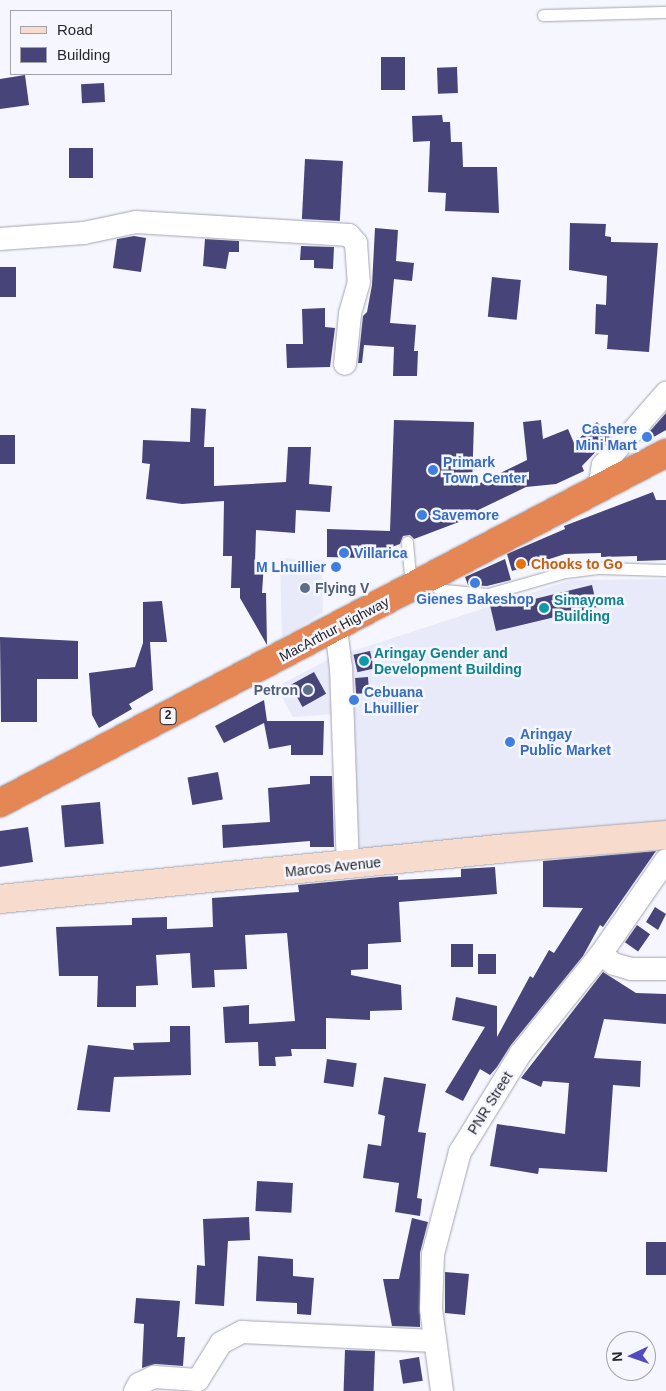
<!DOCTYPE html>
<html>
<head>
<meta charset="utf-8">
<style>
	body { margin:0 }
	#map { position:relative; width:666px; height:1391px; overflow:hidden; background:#f5f6ff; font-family:Arial,sans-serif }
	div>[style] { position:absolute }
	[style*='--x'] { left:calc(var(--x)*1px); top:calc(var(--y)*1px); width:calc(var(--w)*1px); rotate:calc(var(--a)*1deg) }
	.built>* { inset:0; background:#e9eaf9 }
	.building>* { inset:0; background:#464478; transform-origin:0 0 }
	.roads { filter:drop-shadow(0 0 1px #a4a5b0) drop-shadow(0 0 1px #a4a5b0) }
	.lane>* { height:11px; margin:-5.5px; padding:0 5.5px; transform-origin:5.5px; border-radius:5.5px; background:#fff }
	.street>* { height:22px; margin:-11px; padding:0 11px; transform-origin:11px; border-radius:11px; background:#fff }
	.secondary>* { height:28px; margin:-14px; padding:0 14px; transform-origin:14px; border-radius:14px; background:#f7dbcc }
	.highway>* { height:28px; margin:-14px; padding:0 14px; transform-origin:14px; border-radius:14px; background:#e58655 }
	.dots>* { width:14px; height:14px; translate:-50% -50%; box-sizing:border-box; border:2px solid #f5f6ff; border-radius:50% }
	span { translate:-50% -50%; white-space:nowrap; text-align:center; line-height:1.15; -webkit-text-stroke:5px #f5f6ff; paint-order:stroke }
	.shield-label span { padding:1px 4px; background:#f5f6ff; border:1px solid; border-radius:4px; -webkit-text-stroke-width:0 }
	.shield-label { font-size:12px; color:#26262b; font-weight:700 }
	.shop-label { font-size:14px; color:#366cbe; font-weight:700 }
	.right { translate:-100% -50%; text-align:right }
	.left { translate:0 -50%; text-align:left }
	.food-label { font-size:14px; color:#c56008; font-weight:700 }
	.service-label { font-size:14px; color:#4e5e75; font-weight:700 }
	.culture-label { font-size:14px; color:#0d838f; font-weight:700 }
	.street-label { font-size:14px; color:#26262b }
	.legend { position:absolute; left:10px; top:10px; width:162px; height:65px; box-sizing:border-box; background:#f5f6ff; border:1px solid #a2a3aa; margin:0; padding:6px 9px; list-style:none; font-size:15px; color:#26262b }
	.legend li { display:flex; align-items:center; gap:10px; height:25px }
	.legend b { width:25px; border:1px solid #a2a3aa }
	.north { position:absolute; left:606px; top:1331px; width:50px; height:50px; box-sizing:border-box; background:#f5f6ff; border:1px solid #a2a3aa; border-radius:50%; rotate:267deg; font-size:14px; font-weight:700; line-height:20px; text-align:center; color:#26262b }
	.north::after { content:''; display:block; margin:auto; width:18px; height:22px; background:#524ac1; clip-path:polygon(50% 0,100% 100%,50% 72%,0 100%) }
</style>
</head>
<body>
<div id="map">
	<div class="built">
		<i style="clip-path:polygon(280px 558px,322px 560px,323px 613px,282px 638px)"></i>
		<i style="clip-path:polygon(666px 579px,666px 832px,359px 854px,350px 652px,571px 580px)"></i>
		<i style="clip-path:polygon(333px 657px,334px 714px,293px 717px,276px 687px)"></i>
	</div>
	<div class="building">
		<i style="left:381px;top:57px;width:24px;height:33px"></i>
		<i style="left:457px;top:67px;width:26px;height:20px;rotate:88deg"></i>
		<i style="clip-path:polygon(25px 75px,29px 105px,0 109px,0 79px)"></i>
		<i style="left:104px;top:83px;width:19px;height:23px;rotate:87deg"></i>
		<i style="clip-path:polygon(442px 115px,443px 122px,450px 122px,451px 142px,462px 142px,463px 167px,497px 167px,499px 213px,445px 211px,446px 193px,428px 192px,430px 141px,413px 142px,412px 116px)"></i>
		<i style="left:69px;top:148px;width:24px;height:30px"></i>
		<i style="left:305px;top:159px;width:38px;height:60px;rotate:3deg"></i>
		<i style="clip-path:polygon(570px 223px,606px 224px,605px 236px,611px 237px,611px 242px,658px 243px,649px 352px,607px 349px,608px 335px,595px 334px,596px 304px,606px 305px,607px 276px,569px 270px)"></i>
		<i style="clip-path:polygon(375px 228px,398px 230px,396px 261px,414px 263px,412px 281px,394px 279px,390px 323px,416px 325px,414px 351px,418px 351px,417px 376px,393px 376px,394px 347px,364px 345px,362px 363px,358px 363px,363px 316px,367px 312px,372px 285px)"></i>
		<i style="clip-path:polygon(134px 236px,146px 238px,141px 272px,113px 268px,117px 239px)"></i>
		<i style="clip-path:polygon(205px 239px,239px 241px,239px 252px,229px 252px,226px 269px,203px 266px)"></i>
		<i style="clip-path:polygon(301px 246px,334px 247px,333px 269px,314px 268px,314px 260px,300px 260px)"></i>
		<i style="left:0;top:267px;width:16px;height:30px"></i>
		<i style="left:492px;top:277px;width:29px;height:40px;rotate:6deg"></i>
		<i style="clip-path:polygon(325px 308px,325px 327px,335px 328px,330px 367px,287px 368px,286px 344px,303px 344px,302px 309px)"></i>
		<i style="clip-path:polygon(191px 408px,206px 409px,204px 447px,214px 447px,214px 486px,286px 482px,288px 447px,311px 447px,309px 484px,332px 486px,330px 512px,296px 510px,295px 533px,256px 530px,255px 562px,264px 563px,262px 593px,266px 593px,267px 645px,240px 598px,240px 588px,231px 588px,232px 556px,223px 556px,224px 501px,182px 504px,146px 499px,150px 464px,142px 463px,143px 440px,190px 442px)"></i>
		<i style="clip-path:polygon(666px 413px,666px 430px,643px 443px,642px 440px)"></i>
		<i style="clip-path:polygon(394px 420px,474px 422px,472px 487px,527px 460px,523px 422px,541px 420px,543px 439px,568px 429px,574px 443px,597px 422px,610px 437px,582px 466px,584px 471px,556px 484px,526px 487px,472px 513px,472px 517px,414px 539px,410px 535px,403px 536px,400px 544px,362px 558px,327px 557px,327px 529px,390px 531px)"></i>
		<i style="left:0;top:435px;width:15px;height:29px"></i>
		<i style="clip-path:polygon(653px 492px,656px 500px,666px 500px,666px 560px,637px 561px,637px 556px,601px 557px,601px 553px,565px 554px,512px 571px,507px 554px,565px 529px,564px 526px)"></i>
		<i style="clip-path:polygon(505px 559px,511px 580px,487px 586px,468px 585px,465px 577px)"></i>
		<i style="clip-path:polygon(592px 585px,597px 607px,496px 631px,489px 601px,515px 594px,518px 603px)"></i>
		<i style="clip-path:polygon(162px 601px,167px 642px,150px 642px,153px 690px,129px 704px,132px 709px,99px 728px,92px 715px,89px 673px,135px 667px,143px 643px,143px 602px)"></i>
		<i style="clip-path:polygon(0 637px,78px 641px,78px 679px,37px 679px,37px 722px,1px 722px)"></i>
		<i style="left:370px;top:651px;width:18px;height:17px;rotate:77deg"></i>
		<i style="left:314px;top:672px;width:25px;height:27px;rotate:61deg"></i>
		<i style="left:368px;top:677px;width:16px;height:13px;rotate:86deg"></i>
		<i style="clip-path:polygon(264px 700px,267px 721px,324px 721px,323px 755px,291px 755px,291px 745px,269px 749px,264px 723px,224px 743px,215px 726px)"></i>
		<i style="left:218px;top:772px;width:28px;height:31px;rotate:80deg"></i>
		<i style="clip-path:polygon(310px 776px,332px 776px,334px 847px,310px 847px,310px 841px,223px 848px,222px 825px,270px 822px,268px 788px,310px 784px)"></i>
		<i style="left:100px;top:802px;width:42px;height:39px;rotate:85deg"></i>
		<i style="clip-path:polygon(28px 827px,33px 862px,0 867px,0 831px)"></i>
		<i style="clip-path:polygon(656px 851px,603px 927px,600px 925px,583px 956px,511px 1045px,497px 1067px,490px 1075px,480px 1069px,463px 1101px,445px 1092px,485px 1027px,452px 1020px,456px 997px,497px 1006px,497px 1037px,530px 976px,533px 978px,549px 950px,554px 953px,583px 908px,543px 907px,543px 861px)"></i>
		<i style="clip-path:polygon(495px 867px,497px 894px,399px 902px,401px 942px,368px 944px,368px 969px,351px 970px,351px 975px,401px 985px,402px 1010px,370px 1011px,370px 1020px,326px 1018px,326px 1049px,291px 1049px,292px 1056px,275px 1057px,276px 1066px,259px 1066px,258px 1042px,225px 1043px,223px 1007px,249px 1005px,249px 1024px,295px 1021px,287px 933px,245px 935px,247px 969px,214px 970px,215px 987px,192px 988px,190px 953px,156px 955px,158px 985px,136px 986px,136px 1007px,97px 1007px,98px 976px,59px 976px,56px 927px,132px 925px,132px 918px,167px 917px,167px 929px,213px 927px,212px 898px,299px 892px,298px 885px,380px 877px,398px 876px,398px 880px,461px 877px,461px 869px)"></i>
		<i style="clip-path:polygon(655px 907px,666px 914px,658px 930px,646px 922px)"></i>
		<i style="left:637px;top:925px;width:16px;height:21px;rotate:35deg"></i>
		<i style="left:451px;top:944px;width:22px;height:23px"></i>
		<i style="left:478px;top:954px;width:18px;height:20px"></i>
		<i style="clip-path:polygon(603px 972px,636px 993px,666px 994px,666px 1024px,604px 1019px,594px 1058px,641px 1061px,640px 1087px,613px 1085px,607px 1172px,539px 1168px,538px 1174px,490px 1166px,497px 1124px,565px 1134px,569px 1083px,543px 1081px,541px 1087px,521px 1078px)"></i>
		<i style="clip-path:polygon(170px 1026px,190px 1026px,191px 1075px,114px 1077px,110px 1112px,77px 1110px,88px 1045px,134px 1050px,133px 1043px,170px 1042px)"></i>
		<i style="left:327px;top:1059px;width:30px;height:24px;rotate:8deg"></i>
		<i style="clip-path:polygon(384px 1077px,426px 1084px,418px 1132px,426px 1133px,417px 1198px,422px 1199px,420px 1216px,395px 1212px,399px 1183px,363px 1178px,368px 1144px,381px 1146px,385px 1116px,378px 1114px)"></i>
		<i style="left:257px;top:1181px;width:36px;height:30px;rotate:3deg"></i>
		<i style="clip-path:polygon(249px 1217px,250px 1240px,228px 1241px,224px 1306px,195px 1304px,197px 1265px,205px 1266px,203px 1219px)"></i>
		<i style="clip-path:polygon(412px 1218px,428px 1222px,420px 1253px,420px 1327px,392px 1326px,383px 1279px,399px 1279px)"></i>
		<i style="left:646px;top:1242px;width:20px;height:33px"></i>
		<i style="clip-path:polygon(258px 1256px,293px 1259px,293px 1276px,314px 1278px,311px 1315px,297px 1314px,297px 1303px,256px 1301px)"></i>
		<i style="clip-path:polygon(445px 1272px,469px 1274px,465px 1315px,445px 1313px)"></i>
		<i style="clip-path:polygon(136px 1298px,180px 1301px,177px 1337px,185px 1337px,183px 1366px,155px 1364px,142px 1368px,144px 1324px,134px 1323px)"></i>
		<i style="left:345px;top:1350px;width:30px;height:41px;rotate:2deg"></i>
		<i style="left:419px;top:1357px;width:24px;height:20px;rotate:81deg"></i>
	</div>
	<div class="roads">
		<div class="lane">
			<i style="--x:543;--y:15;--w:123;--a:-1.4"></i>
			<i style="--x:407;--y:542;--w:45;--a:84.9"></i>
			<i style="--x:425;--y:582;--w:20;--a:24"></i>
			<i style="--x:443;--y:590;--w:45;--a:5.1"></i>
			<i style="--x:488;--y:594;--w:80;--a:-15.9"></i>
			<i style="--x:565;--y:572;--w:35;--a:-7"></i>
			<i style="--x:600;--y:568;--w:66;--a:1.7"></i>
		</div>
		<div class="street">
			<i style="--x:0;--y:239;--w:84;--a:-4.1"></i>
			<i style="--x:84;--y:233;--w:53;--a:-11.9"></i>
			<i style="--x:136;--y:222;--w:213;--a:3.5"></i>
			<i style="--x:349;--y:235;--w:11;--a:49"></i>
			<i style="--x:356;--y:243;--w:39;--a:86"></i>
			<i style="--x:359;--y:282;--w:33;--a:106"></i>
			<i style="--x:350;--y:314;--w:50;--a:95.7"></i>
			<i style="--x:599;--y:489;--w:24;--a:-81"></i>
			<i style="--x:603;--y:465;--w:96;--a:-48.8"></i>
			<i style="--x:336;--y:628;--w:39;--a:83"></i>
			<i style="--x:341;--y:667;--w:199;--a:88"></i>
			<i style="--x:601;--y:954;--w:16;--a:38"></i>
			<i style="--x:614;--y:964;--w:18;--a:16"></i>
			<i style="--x:631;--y:969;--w:35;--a:0"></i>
			<i style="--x:135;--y:1391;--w:8;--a:-60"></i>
			<i style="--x:139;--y:1384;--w:17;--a:-25"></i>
			<i style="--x:154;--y:1377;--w:44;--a:3.9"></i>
			<i style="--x:198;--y:1380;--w:44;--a:-58.1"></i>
			<i style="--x:221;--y:1343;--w:24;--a:-28"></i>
			<i style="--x:242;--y:1332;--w:193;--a:2.7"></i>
			<i style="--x:442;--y:1391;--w:83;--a:-97.6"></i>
			<i style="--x:431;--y:1309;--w:55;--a:-87.9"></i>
			<i style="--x:433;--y:1254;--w:106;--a:-75.2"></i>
			<i style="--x:460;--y:1152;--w:116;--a:-58.4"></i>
			<i style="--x:521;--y:1053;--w:127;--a:-51.1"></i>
			<i style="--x:601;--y:954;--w:114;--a:-55.3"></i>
		</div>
		<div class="secondary">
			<i style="--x:0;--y:899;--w:511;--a:-5.73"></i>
			<i style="--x:508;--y:848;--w:159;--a:-4.7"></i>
		</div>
		<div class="highway">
			<i style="--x:0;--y:803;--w:752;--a:-27.72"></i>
		</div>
	</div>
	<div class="dots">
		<i style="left:647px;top:437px;background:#3f7fe0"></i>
		<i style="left:433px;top:470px;background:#3f7fe0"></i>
		<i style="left:422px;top:515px;background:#3f7fe0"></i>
		<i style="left:344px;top:553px;background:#3f7fe0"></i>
		<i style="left:521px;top:564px;background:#e8710a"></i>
		<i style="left:336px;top:567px;background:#3f7fe0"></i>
		<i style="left:475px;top:583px;background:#3f7fe0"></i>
		<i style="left:305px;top:588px;background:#5c6f8a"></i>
		<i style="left:544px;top:608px;background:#0f9aa8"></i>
		<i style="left:364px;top:661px;background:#0f9aa8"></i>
		<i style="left:308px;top:690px;background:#5c6f8a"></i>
		<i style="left:354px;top:700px;background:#3f7fe0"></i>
		<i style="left:510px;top:742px;background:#3f7fe0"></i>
	</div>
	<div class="shield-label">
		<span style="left:168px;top:716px">2</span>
	</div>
	<div class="shop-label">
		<span class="right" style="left:637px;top:437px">Cashere<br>Mini Mart</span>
		<span class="left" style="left:443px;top:470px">Primark<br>Town Center</span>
		<span class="left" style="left:432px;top:515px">Savemore</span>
		<span class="left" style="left:354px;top:553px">Villarica</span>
		<span class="right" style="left:326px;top:567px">M Lhuillier</span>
		<span style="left:475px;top:599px">Gienes Bakeshop</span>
		<span class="left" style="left:364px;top:700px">Cebuana<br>Lhuillier</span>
		<span class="left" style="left:520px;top:742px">Aringay<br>Public Market</span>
	</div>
	<div class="food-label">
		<span class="left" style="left:531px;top:564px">Chooks to Go</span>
	</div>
	<div class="service-label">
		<span class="left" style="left:315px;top:588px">Flying V</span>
		<span class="right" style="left:298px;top:690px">Petron</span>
	</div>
	<div class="culture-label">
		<span class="left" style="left:554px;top:608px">Simayoma<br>Building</span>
		<span class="left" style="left:374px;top:661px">Aringay Gender and<br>Development Building</span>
	</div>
	<div class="street-label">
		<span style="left:334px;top:629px;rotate:-28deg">MacArthur Highway</span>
		<span style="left:333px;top:867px;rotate:-6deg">Marcos Avenue</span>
		<span style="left:490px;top:1103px;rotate:-58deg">PNR Street</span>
	</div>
	<ul class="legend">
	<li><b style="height:6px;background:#f7dbcc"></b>Road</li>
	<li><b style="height:14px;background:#464478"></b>Building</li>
	</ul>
	<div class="north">N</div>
</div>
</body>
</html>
